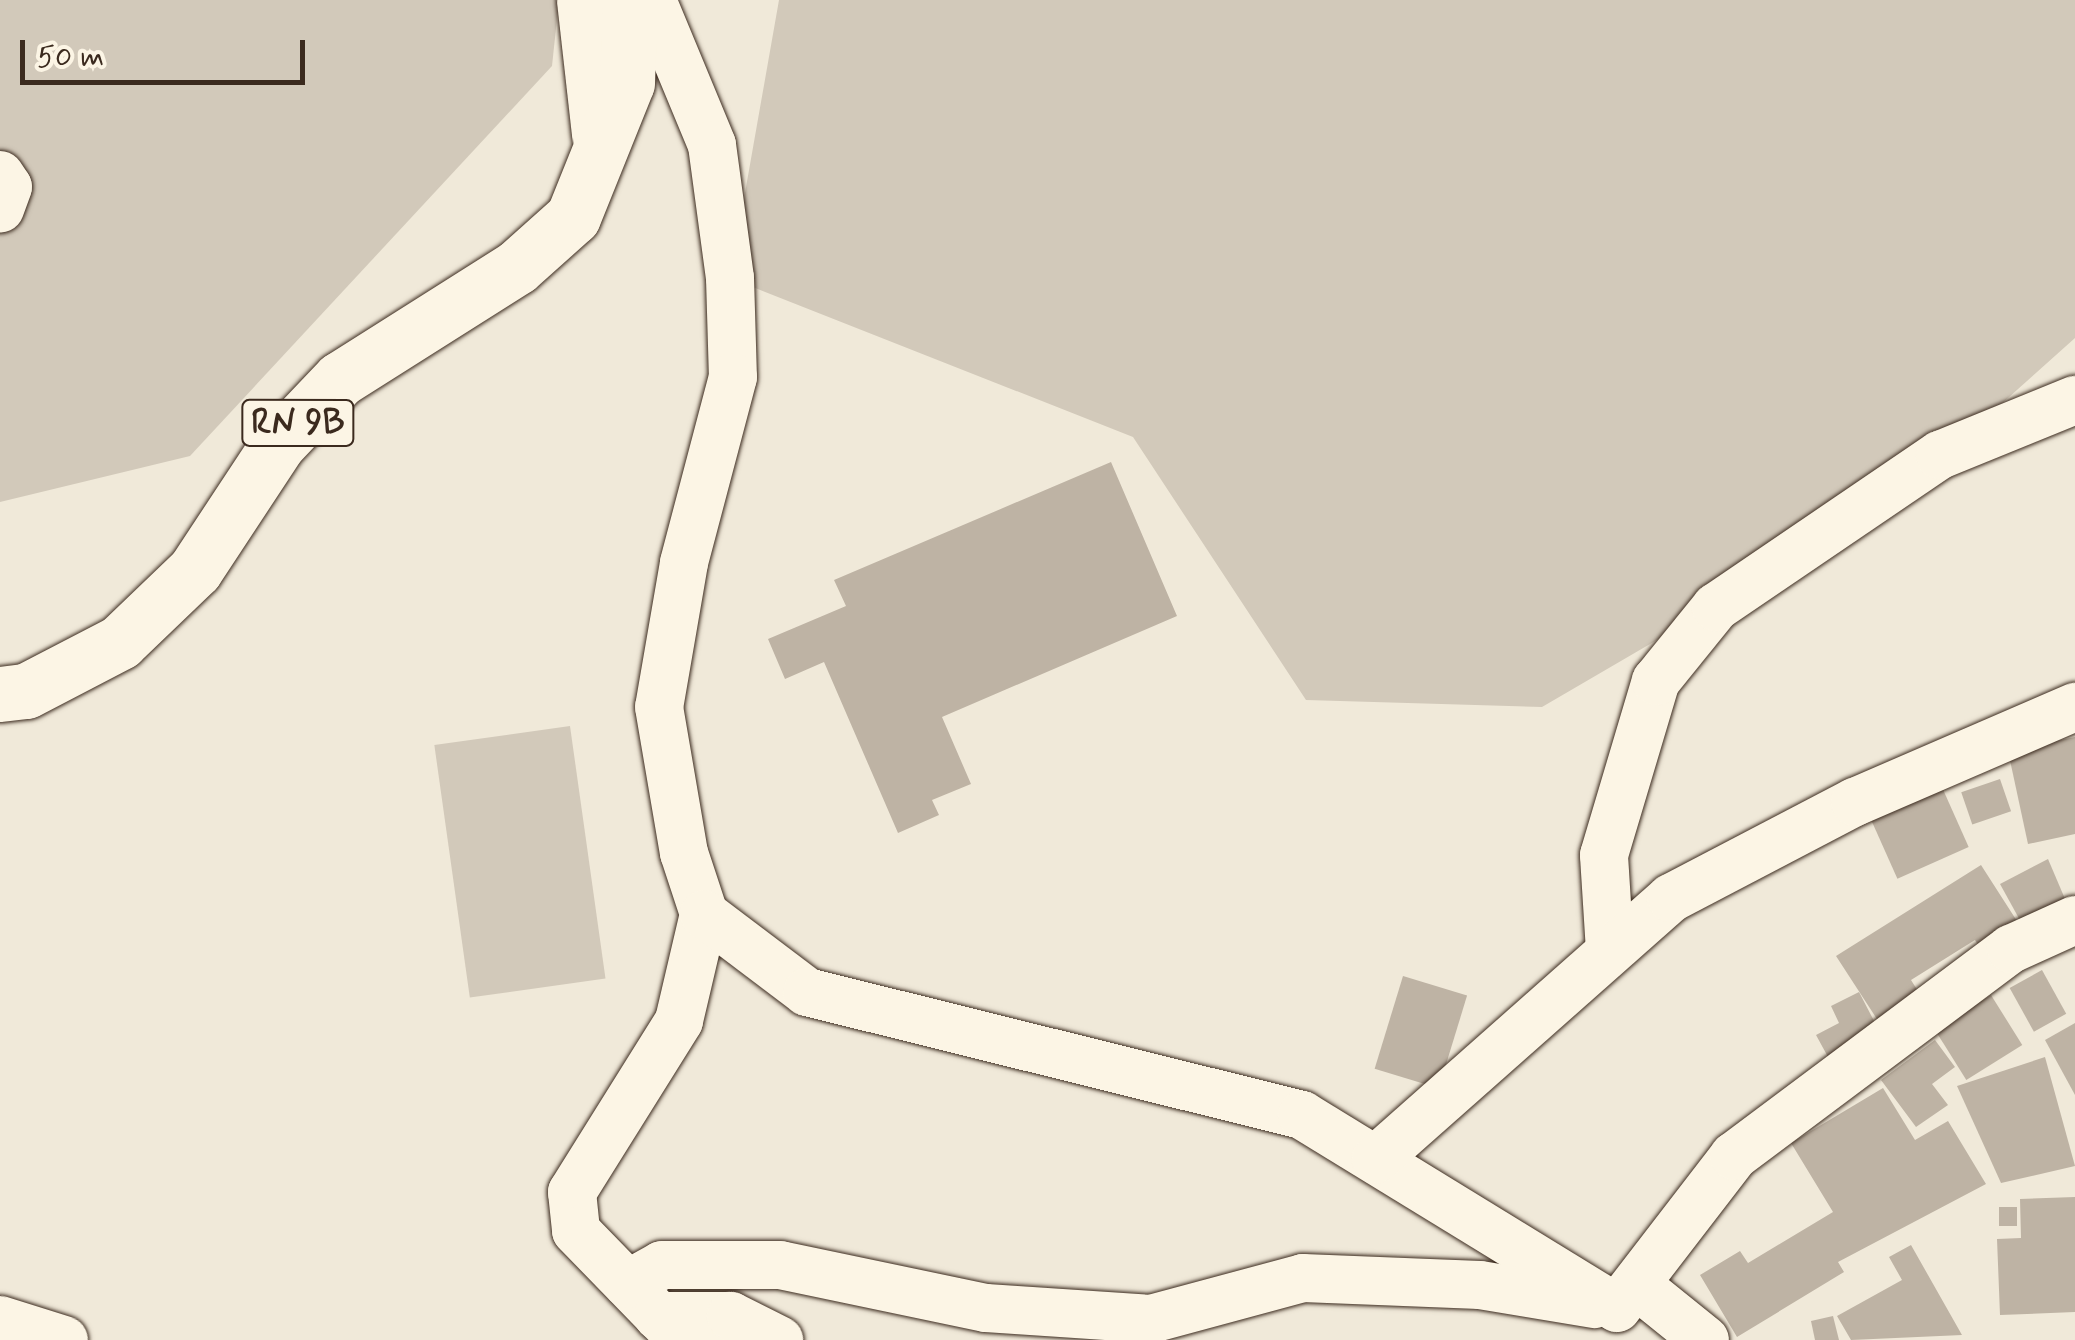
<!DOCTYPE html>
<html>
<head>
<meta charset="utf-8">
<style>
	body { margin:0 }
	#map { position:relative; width:2075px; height:1340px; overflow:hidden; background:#f0e9d9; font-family:Mynerve,sans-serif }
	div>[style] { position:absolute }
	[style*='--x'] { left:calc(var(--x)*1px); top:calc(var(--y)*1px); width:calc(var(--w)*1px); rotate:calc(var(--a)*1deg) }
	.green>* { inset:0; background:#d2c9ba; transform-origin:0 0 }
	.building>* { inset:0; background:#beb3a4; transform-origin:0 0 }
	.roads { filter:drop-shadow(0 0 2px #3b2a1e) drop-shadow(0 0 2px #3b2a1e) }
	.minor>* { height:48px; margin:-24px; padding:0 24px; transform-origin:24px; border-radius:24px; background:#fcf5e5 }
	.major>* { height:55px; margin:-27.5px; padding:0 27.5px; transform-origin:27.5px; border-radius:27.5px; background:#fcf5e5 }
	span { translate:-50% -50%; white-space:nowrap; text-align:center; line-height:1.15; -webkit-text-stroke:10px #fcf5e5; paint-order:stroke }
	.shield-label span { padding:2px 8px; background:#fcf5e5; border:2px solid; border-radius:8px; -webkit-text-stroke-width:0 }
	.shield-label { font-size:35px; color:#3b2a1e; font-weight:700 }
	.scale { position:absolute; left:20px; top:40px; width:285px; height:45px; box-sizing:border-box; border:5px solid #3b2a1e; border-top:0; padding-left:12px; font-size:30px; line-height:35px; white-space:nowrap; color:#3b2a1e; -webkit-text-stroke:8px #fcf5e5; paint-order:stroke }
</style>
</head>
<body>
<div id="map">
	<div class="green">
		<i style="clip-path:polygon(0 0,559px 0,552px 66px,190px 456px,0 502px)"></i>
		<i style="clip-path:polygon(779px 0,2075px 0,2075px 338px,1887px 506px,1542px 707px,1306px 700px,1133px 437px,730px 278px)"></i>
		<i style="left:570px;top:726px;width:255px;height:137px;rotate:82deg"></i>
	</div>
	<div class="building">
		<i style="clip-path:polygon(1111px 462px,1177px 616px,942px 717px,971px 784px,932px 800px,939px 815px,898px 833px,824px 662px,785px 679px,768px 639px,846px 606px,834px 580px)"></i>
		<i style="clip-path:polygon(2075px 737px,2075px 834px,2028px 844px,2008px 751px)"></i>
		<i style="left:2000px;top:779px;width:34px;height:41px;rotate:71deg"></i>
		<i style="left:1941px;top:785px;width:68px;height:78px;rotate:66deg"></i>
		<i style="clip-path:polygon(2048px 859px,2071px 913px,2027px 933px,2000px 884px)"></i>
		<i style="clip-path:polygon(1981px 865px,2024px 932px,1985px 956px,1975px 940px,1911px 980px,1928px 1007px,1886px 1033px,1836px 956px)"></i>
		<i style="left:2042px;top:970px;width:50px;height:37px;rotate:61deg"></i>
		<i style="left:1403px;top:976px;width:67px;height:97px;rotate:17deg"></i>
		<i style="clip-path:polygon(1859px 992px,1885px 1042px,1834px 1068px,1816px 1035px,1839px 1023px,1831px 1006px)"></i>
		<i style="left:1991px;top:995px;width:59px;height:66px;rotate:58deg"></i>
		<i style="clip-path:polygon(2075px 1023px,2075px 1095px,2045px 1040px)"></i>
		<i style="clip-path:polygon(1935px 1040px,1955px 1067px,1932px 1084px,1948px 1105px,1916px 1127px,1881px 1080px)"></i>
		<i style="clip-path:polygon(2045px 1057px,2075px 1166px,2001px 1183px,1957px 1086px)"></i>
		<i style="clip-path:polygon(1883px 1088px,1915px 1140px,1948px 1121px,1986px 1184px,1838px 1262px,1844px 1272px,1737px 1337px,1700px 1275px,1740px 1251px,1748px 1263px,1833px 1212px,1791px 1143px)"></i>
		<i style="clip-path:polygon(2075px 1197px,2075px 1312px,2000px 1315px,1997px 1239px,2021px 1238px,2020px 1199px)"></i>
		<i style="left:1999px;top:1207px;width:18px;height:19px"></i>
		<i style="clip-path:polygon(1911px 1245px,1962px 1335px,1851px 1340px,1837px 1316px,1902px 1280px,1889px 1257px)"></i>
		<i style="clip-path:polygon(1833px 1316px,1839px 1340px,1815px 1340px,1811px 1321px)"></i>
	</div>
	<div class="roads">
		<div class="minor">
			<i style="--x:652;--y:0;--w:157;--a:67.5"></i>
			<i style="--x:712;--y:145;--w:134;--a:82.3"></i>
			<i style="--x:730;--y:278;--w:99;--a:88.3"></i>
			<i style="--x:733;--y:377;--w:192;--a:104.8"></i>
			<i style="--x:684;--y:563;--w:146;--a:99.8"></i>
			<i style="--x:659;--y:707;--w:148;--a:80.3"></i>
			<i style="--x:684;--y:853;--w:64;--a:71.8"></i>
			<i style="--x:704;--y:914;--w:110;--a:103.2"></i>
			<i style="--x:679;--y:1021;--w:202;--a:122"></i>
			<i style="--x:572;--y:1192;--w:39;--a:84"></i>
			<i style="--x:576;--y:1231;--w:152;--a:45.8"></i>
			<i style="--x:0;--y:175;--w:14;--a:56"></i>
			<i style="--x:8;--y:187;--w:23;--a:110"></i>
			<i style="--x:704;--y:914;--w:129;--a:37.1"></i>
			<i style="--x:807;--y:992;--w:510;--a:13.95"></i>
			<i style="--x:1302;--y:1115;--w:369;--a:31.5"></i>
			<i style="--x:1610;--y:951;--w:96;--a:-93.6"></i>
			<i style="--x:1604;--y:855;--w:182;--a:-73.4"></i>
			<i style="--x:1656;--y:681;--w:95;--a:-51"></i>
			<i style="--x:1716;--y:607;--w:271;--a:-34.2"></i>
			<i style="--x:1940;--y:455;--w:146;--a:-22.2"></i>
			<i style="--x:1376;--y:1159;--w:394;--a:-41.5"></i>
			<i style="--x:1671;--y:898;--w:208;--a:-27.6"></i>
			<i style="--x:1855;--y:802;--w:240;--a:-23.4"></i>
			<i style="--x:628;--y:1284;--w:39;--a:-29"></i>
			<i style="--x:662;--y:1265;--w:118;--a:0"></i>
			<i style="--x:780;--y:1265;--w:210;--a:11.8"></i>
			<i style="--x:986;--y:1308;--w:165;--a:3.8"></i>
			<i style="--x:1151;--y:1319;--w:157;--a:-15.1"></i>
			<i style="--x:1303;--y:1278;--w:177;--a:2.3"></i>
			<i style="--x:1480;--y:1285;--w:116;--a:9.5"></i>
			<i style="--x:1638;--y:1286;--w:86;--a:38.9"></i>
			<i style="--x:1617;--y:1308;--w:192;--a:-52.4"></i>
			<i style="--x:1734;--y:1156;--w:346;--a:-36.8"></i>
			<i style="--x:2011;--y:949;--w:70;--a:-24.4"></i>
			<i style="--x:658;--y:1316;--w:73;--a:0"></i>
			<i style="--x:731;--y:1316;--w:54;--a:26.6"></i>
			<i style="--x:0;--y:1320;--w:67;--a:17.4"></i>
		</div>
		<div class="major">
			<i style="--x:584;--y:0;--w:135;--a:83.6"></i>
			<i style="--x:0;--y:694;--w:26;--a:-7"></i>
			<i style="--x:26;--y:691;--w:106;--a:-27.5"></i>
			<i style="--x:120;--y:642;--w:104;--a:-43.8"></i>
			<i style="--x:195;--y:570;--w:151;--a:-56.6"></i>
			<i style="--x:278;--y:444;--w:90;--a:-46.4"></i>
			<i style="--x:340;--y:379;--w:209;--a:-32.3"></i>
			<i style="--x:517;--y:267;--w:75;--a:-41.8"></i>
			<i style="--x:573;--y:217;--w:144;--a:-68.1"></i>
			<i style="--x:627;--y:83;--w:83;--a:-87.9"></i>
		</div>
	</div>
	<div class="shield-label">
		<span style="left:298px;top:423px">RN 9B</span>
	</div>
	<div class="scale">50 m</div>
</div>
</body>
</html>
